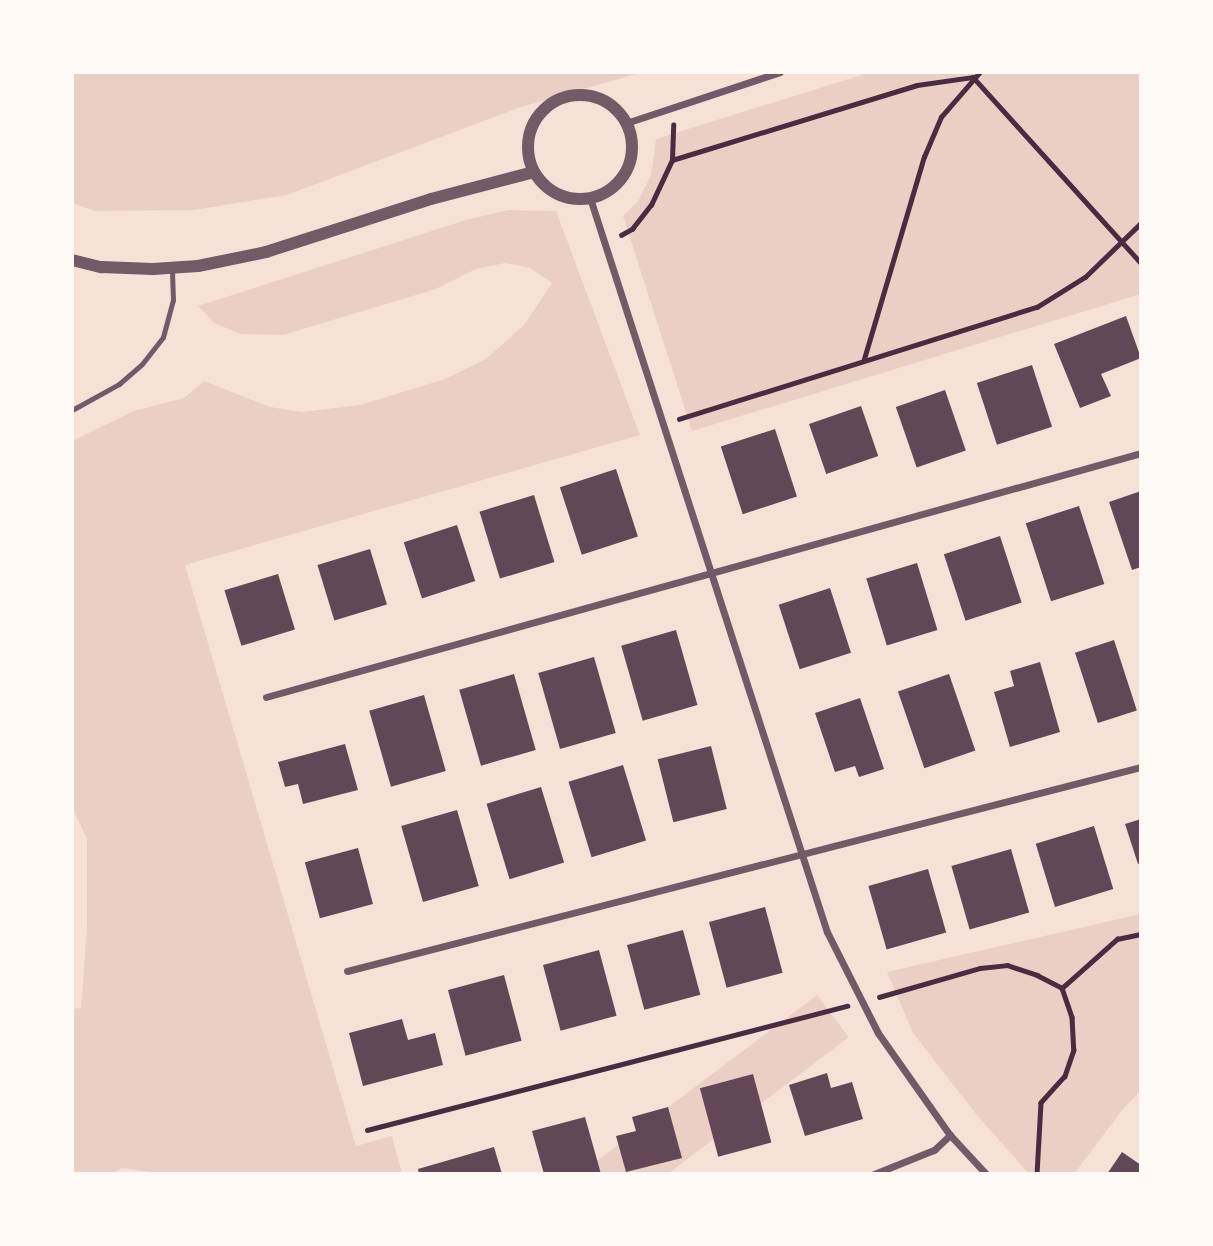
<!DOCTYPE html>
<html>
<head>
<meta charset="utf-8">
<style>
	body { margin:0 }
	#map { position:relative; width:1213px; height:1246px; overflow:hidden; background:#f7e1d7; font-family:"Sofia Sans Condensed",sans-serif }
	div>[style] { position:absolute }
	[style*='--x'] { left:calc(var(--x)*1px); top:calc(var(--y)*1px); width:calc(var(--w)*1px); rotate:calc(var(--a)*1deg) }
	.green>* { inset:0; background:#ebcfc5; transform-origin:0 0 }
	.building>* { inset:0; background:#644757; transform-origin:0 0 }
	.path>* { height:4.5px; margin:-2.25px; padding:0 2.25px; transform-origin:2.25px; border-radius:2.25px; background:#4a2c40 }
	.service>* { height:5px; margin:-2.5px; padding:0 2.5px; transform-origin:2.5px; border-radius:2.5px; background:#755966 }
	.minor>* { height:7px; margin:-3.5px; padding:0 3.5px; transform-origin:3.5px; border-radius:3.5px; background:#755966 }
	.tertiary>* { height:12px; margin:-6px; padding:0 6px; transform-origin:6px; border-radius:6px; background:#755966 }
	.tertiary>.ring { margin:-6px; padding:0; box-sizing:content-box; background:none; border:12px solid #755966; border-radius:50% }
	span { translate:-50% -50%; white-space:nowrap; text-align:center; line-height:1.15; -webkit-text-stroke:7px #fffaf5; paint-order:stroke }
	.frame { position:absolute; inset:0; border:74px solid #fffaf5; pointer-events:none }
</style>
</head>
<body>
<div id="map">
	<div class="green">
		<i style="clip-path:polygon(72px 72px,643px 72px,518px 108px,287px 195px,194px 210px,95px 211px,72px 203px)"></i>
		<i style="clip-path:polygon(871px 72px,1141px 72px,1141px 294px,692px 431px,623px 216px,638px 201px,651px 175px,656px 139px)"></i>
		<i style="clip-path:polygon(508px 210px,556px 211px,640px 435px,185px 565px,356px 1146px,392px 1136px,402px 1174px,165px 1174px,122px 1168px,111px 1174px,72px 1174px,72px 1009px,81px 1008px,87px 927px,87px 839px,72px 807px,72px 441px,134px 411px,184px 398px,204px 381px,270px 407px,302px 412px,360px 405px,445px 379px,486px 359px,524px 325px,552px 283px,530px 268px,505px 263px,476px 269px,436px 289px,283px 335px,241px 334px,214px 323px,198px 306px,466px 220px)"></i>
		<i style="clip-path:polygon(1141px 914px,1141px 1090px,1123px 1109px,1074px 1174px,1029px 1174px,976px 1114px,913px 1033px,887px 972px)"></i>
		<i style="left:817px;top:995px;width:53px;height:443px;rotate:53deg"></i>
	</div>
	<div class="building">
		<i style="clip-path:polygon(1126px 316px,1141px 358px,1101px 374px,1111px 396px,1080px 408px,1054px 344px)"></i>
		<i style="left:1032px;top:365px;width:65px;height:58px;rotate:72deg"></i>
		<i style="left:945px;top:390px;width:64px;height:52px;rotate:71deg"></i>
		<i style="left:861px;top:406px;width:53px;height:55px;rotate:71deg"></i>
		<i style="left:775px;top:429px;width:71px;height:57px;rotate:72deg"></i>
		<i style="left:616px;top:469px;width:71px;height:59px;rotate:72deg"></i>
		<i style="clip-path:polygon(1141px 491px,1141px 567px,1132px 570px,1109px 502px)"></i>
		<i style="left:534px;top:495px;width:70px;height:57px;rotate:73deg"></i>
		<i style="left:1079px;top:506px;width:82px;height:56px;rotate:72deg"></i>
		<i style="left:457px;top:525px;width:59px;height:56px;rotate:72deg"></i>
		<i style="left:1000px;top:536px;width:70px;height:59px;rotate:72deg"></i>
		<i style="left:370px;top:549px;width:58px;height:55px;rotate:73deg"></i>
		<i style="left:917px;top:563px;width:70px;height:53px;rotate:73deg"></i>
		<i style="left:278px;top:574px;width:58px;height:56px;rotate:73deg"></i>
		<i style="left:830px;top:588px;width:68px;height:54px;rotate:72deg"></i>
		<i style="left:676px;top:630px;width:78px;height:57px;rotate:74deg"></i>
		<i style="left:1114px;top:640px;width:74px;height:41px;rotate:72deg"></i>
		<i style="left:594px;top:657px;width:79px;height:58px;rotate:74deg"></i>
		<i style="clip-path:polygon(1040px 662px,1060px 732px,1010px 747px,994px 692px,1014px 686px,1010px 671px)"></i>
		<i style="left:514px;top:674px;width:79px;height:57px;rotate:74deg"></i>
		<i style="left:949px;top:674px;width:81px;height:54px;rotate:71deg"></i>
		<i style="left:424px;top:695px;width:79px;height:57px;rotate:74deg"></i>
		<i style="clip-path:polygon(860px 698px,884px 769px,859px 777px,855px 766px,835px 772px,815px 713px)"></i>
		<i style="clip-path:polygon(345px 744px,358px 790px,303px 804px,298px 784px,285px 787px,278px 762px)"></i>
		<i style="left:711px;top:746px;width:65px;height:55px;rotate:76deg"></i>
		<i style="left:623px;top:765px;width:79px;height:57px;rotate:73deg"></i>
		<i style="left:541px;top:787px;width:79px;height:57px;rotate:73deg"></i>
		<i style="left:457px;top:810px;width:79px;height:58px;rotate:74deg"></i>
		<i style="clip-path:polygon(1141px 819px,1141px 863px,1138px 864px,1125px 824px)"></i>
		<i style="left:1094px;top:826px;width:66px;height:61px;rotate:73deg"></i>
		<i style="left:358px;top:848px;width:58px;height:55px;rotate:75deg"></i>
		<i style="left:1011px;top:849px;width:66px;height:62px;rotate:74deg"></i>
		<i style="left:928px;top:869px;width:66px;height:62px;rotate:74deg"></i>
		<i style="left:765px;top:907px;width:68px;height:58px;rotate:75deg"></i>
		<i style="left:683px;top:930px;width:67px;height:58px;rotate:75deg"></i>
		<i style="left:599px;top:950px;width:68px;height:58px;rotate:75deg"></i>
		<i style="left:504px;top:975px;width:68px;height:58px;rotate:75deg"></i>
		<i style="clip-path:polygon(402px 1019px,408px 1040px,435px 1033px,443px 1065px,363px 1086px,349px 1033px)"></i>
		<i style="clip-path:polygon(827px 1073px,831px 1088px,852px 1082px,863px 1119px,805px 1136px,789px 1085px)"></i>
		<i style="left:753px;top:1074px;width:71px;height:55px;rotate:75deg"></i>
		<i style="clip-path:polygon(668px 1107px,682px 1158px,626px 1172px,616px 1136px,636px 1131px,632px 1117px)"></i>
		<i style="clip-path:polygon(585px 1117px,601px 1174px,544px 1174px,532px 1131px)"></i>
		<i style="clip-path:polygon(494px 1147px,502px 1174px,419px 1174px,418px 1169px)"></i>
		<i style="clip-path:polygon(1122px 1152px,1141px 1165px,1141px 1174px,1107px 1174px)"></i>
	</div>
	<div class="path">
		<i style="--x:672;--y:160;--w:256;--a:-17"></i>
		<i style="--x:917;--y:85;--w:57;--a:-8.1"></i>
		<i style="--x:973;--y:77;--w:251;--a:47.9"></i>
		<i style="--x:621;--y:235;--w:13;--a:-29"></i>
		<i style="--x:632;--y:229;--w:31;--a:-52"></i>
		<i style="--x:651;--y:205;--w:50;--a:-65"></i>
		<i style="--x:672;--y:160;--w:35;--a:-88"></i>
		<i style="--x:864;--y:359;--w:211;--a:-73.5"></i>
		<i style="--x:924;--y:157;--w:43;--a:-67"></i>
		<i style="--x:941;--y:117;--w:60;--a:-49.1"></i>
		<i style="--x:679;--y:419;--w:375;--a:-17.4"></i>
		<i style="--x:1037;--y:307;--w:57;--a:-32"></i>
		<i style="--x:1085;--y:277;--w:78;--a:-44"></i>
		<i style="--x:1062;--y:988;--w:74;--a:-41.7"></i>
		<i style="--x:1117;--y:939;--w:25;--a:-12"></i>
		<i style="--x:879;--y:997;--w:105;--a:-16"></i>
		<i style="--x:980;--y:968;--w:27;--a:-6"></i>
		<i style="--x:1007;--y:965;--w:32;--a:18"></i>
		<i style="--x:1037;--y:975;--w:28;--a:27"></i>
		<i style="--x:1062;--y:988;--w:31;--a:71"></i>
		<i style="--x:1072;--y:1017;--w:33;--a:87"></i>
		<i style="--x:1074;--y:1050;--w:28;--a:109"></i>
		<i style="--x:1065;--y:1076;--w:36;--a:132"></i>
		<i style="--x:1041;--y:1103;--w:71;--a:93.2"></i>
		<i style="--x:367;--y:1130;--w:496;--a:-14.5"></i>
	</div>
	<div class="service">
		<i style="--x:72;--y:410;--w:54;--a:-29"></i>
		<i style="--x:119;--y:384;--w:30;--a:-41"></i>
		<i style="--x:142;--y:364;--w:34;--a:-52"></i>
		<i style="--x:163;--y:337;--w:38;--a:-75"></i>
		<i style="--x:173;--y:300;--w:32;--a:-92"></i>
	</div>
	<div class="minor">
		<i style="--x:626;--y:123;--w:162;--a:-18.3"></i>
		<i style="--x:590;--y:198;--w:771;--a:72.11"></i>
		<i style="--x:827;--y:932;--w:113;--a:63.2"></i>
		<i style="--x:878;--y:1033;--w:125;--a:54.8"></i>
		<i style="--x:950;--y:1135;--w:53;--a:47.3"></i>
		<i style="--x:266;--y:697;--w:908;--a:-15.58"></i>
		<i style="--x:347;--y:971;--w:820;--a:-14.41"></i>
		<i style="--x:874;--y:1174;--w:65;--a:-21.8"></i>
		<i style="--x:934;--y:1150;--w:22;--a:-43"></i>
	</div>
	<div class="tertiary">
		<i class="ring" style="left:528px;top:95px;width:92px;height:92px"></i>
		<i style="--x:72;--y:260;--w:30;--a:14"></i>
		<i style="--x:101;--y:267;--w:52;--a:2.2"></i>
		<i style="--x:153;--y:269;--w:45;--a:-3.8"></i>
		<i style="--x:198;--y:266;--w:69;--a:-11.6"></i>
		<i style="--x:266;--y:252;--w:173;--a:-17.8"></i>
		<i style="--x:431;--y:199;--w:106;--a:-14.7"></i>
	</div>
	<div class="frame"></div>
</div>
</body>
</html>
